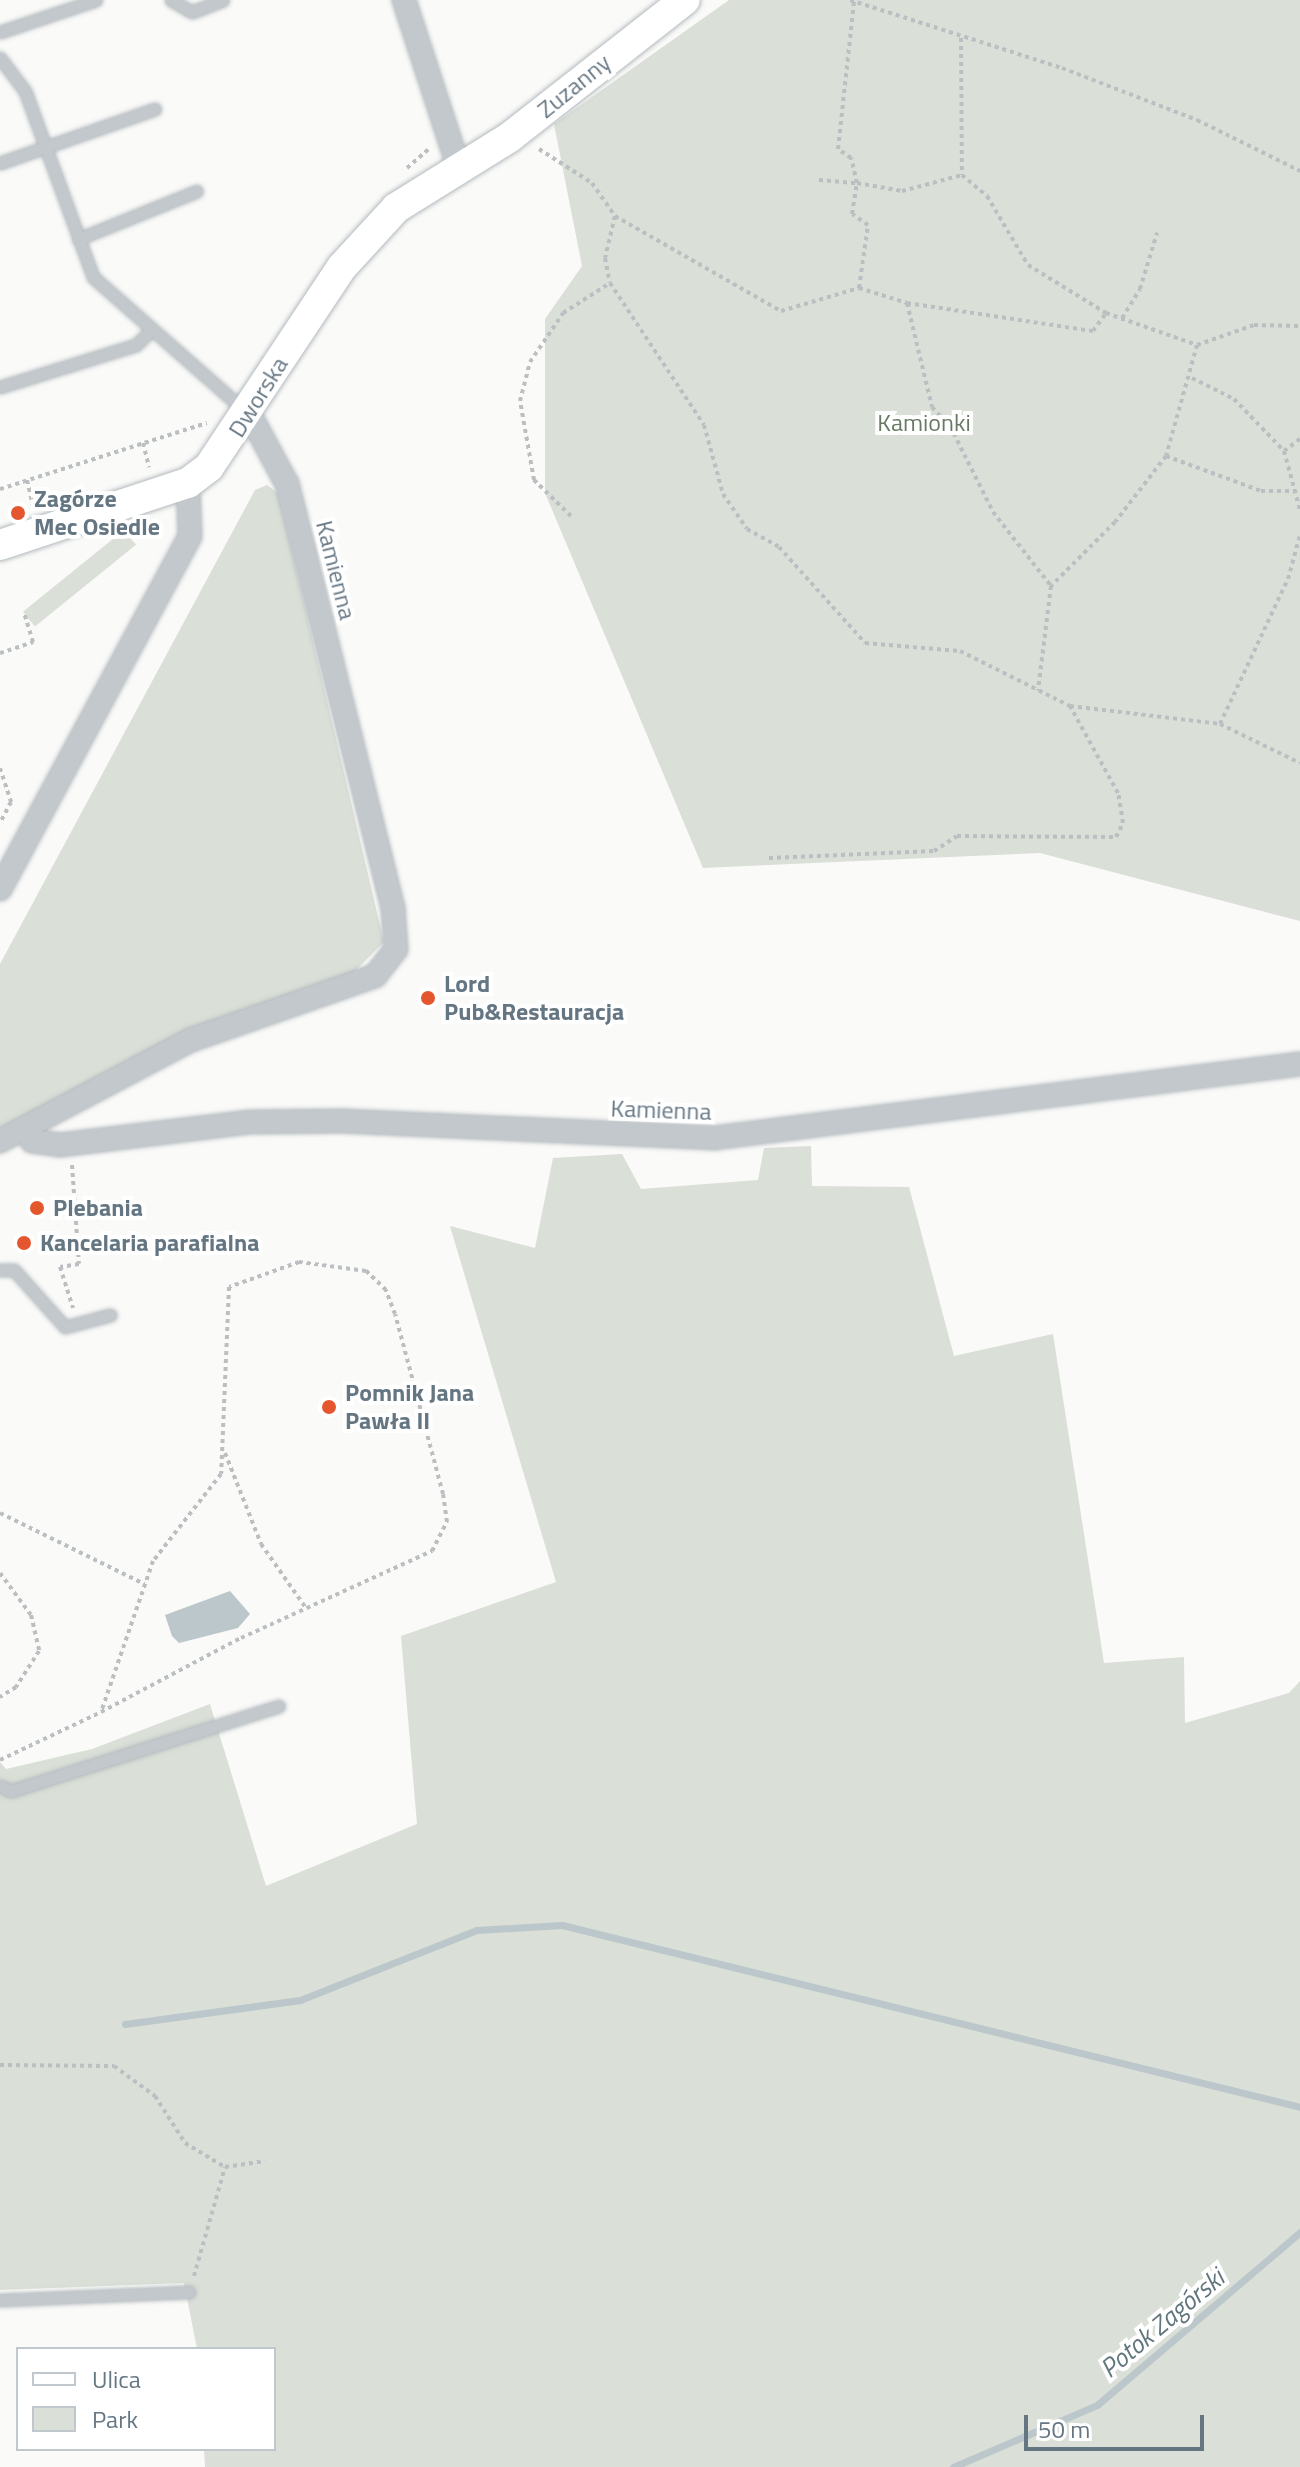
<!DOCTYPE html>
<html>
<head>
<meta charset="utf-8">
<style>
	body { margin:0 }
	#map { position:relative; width:1300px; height:2467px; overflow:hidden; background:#fafaf8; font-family:"Titillium Web",sans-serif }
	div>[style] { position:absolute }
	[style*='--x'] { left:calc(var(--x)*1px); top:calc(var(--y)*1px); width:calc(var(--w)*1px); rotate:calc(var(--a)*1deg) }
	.green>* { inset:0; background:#dadfd7; transform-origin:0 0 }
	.water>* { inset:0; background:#bbc7cb }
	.stream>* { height:7px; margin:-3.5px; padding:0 3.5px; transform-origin:3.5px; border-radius:3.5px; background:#bbc7cb }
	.path>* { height:4px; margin-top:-2px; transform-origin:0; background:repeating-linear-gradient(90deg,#bbbfc2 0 4px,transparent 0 8px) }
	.roads { filter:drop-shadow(0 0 2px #b3babf) drop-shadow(0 0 2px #b3babf) }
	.lane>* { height:11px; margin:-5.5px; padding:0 5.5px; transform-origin:5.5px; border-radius:5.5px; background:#c3c8cc }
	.street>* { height:22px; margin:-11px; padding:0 11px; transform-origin:11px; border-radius:11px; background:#c3c8cc }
	.secondary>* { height:30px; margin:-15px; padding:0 15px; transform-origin:15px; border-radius:15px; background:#fff }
	.dots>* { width:22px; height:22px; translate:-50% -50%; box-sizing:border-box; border:4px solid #fff; border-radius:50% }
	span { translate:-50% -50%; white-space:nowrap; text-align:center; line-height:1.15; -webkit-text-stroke:8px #fff; paint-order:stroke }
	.street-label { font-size:24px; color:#657683 }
	.park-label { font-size:24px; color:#687a64 }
	.poi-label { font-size:24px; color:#657683; font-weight:700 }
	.left { translate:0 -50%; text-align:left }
	.water-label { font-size:26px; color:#60757c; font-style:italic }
	.legend { position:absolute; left:16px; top:2347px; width:260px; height:104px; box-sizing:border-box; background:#fff; border:2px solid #c1c8cd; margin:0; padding:10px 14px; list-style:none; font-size:24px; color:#657683 }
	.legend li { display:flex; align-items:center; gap:16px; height:40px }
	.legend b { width:40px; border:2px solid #c1c8cd }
	.scale { position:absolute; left:1024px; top:2415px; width:180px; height:36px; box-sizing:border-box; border:4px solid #657683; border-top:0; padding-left:10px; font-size:24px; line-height:28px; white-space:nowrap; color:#657683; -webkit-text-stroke:6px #fff; paint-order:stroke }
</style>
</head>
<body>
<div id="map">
	<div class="green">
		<i style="clip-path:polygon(729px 0,1300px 0,1300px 921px,1040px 853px,703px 868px,545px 493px,545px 319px,582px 266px,554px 124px)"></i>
		<i style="clip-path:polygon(267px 485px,278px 493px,384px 942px,353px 973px,214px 1021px,0 1128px,0 964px,255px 490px)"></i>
		<i style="left:124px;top:530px;width:19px;height:130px;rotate:51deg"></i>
		<i style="clip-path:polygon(811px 1146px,812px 1186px,909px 1187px,954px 1356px,1053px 1334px,1104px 1663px,1184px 1657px,1185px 1723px,1289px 1693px,1300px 1681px,1300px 2467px,205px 2467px,204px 2449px,274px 2449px,274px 2349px,197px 2349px,184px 2283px,0 2290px,0 1762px,6px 1769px,92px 1749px,210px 1704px,266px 1886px,417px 1824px,401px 1636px,556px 1582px,450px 1226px,535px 1248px,553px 1158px,622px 1154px,641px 1189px,758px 1180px,764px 1148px)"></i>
	</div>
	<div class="water">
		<i style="clip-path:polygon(230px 1591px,250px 1614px,238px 1628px,179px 1643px,172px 1636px,165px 1615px)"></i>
	</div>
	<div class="stream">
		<i style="--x:125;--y:2024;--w:177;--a:-7.8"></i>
		<i style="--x:300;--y:2000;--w:190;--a:-21.6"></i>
		<i style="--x:477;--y:1930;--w:85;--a:-3.4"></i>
		<i style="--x:562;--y:1925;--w:760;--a:13.85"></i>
		<i style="--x:953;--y:2467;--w:157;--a:-23.3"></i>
		<i style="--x:1097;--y:2405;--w:267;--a:-40.4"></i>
	</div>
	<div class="path">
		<i style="--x:850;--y:0;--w:223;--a:17.8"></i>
		<i style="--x:1062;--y:68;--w:145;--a:21.1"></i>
		<i style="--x:1197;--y:120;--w:115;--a:26.3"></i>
		<i style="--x:961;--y:38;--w:137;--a:89.6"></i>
		<i style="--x:962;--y:175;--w:33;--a:40"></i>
		<i style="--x:987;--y:196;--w:80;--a:59.3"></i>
		<i style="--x:1028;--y:265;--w:92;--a:31.6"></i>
		<i style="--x:539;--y:149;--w:63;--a:32.7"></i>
		<i style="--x:592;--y:183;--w:40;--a:55.1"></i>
		<i style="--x:615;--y:216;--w:43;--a:103.4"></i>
		<i style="--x:605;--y:258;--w:25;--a:79"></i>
		<i style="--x:610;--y:283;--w:170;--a:56.5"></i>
		<i style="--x:704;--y:425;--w:72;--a:74.6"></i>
		<i style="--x:723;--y:494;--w:42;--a:55.6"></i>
		<i style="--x:747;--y:529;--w:37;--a:29"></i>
		<i style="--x:779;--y:547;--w:129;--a:48.1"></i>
		<i style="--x:865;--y:643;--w:95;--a:4.8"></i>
		<i style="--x:960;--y:651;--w:123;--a:26.6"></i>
		<i style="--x:1070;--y:706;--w:151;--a:6.8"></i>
		<i style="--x:1220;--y:724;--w:89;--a:26"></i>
		<i style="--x:407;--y:168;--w:30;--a:-41"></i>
		<i style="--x:819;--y:180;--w:38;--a:5"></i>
		<i style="--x:857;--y:183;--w:26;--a:-103"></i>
		<i style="--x:851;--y:158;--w:16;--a:-145"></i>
		<i style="--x:838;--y:149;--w:148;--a:-83.8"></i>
		<i style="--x:615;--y:216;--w:191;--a:29.8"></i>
		<i style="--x:781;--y:311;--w:81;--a:-16.4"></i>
		<i style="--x:859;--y:288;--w:50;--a:17.4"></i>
		<i style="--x:907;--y:303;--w:107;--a:76.5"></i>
		<i style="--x:932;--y:407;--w:26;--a:47"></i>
		<i style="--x:950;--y:426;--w:96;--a:63.4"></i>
		<i style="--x:993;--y:512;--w:94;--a:51.9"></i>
		<i style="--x:1051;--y:586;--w:105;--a:97.1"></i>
		<i style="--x:859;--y:288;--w:64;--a:-81.9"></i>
		<i style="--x:868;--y:225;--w:19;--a:-145"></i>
		<i style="--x:852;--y:214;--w:31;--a:-81"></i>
		<i style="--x:857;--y:183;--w:46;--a:10.1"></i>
		<i style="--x:902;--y:191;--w:62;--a:-14.9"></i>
		<i style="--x:907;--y:303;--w:188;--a:8.6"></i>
		<i style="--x:1093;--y:331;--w:22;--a:-54"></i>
		<i style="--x:1106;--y:313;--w:96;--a:19.4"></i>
		<i style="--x:1197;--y:345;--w:115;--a:105.6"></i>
		<i style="--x:1166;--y:456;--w:83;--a:127.7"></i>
		<i style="--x:1115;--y:522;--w:91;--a:135"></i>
		<i style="--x:1122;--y:318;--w:34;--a:-58"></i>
		<i style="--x:1140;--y:289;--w:59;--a:-73.1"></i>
		<i style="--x:1197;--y:345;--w:60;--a:-19.3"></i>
		<i style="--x:1254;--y:325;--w:46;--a:1.2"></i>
		<i style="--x:1192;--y:378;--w:47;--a:26.6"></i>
		<i style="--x:1234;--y:399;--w:72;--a:46.1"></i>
		<i style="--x:1284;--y:451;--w:61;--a:74.8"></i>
		<i style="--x:143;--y:443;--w:25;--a:76"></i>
		<i style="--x:1284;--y:451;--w:20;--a:-37"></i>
		<i style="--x:1166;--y:456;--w:101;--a:20.2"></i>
		<i style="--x:1261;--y:491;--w:34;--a:0"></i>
		<i style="--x:27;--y:480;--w:26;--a:77"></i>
		<i style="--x:0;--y:489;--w:217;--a:-17.7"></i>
		<i style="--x:571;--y:516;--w:52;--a:-135.8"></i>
		<i style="--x:534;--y:480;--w:80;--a:-100"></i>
		<i style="--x:520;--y:401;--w:40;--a:-75.6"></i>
		<i style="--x:530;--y:362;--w:59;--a:-56"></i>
		<i style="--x:563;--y:313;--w:56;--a:-32.6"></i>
		<i style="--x:0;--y:653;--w:35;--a:-18"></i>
		<i style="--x:33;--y:642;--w:31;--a:-107"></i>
		<i style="--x:1220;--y:724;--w:160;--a:-64.9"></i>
		<i style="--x:1288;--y:579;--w:46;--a:-74.7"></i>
		<i style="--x:0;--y:768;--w:36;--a:72"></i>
		<i style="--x:11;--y:802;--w:24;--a:118"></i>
		<i style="--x:769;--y:858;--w:165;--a:-2.4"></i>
		<i style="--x:934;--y:851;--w:27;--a:-33"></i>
		<i style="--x:957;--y:836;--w:159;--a:0.4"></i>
		<i style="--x:1116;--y:837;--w:16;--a:-63"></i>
		<i style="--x:1123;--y:823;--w:30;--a:-99"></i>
		<i style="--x:1118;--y:793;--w:99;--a:-118.9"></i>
		<i style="--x:72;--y:1165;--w:99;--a:86"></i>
		<i style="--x:79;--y:1264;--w:19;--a:171"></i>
		<i style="--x:60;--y:1267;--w:43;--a:72.4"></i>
		<i style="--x:225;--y:1453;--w:98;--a:68.4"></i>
		<i style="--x:261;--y:1544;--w:78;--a:54.9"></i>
		<i style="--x:0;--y:1513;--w:161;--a:26.2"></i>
		<i style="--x:0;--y:1573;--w:52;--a:53.6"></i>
		<i style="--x:31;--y:1615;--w:37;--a:77"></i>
		<i style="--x:39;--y:1651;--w:43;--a:122.6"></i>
		<i style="--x:16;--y:1687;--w:19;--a:148"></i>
		<i style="--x:0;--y:1760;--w:112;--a:-25.4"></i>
		<i style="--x:101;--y:1712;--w:158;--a:-27.9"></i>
		<i style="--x:241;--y:1638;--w:210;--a:-24.5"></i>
		<i style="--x:432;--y:1551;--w:33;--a:-63"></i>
		<i style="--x:447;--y:1522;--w:28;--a:-98"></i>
		<i style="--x:443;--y:1494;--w:186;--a:-104.9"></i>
		<i style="--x:395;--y:1314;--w:26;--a:-111"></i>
		<i style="--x:386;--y:1290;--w:28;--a:-136"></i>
		<i style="--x:366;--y:1271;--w:68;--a:-172.3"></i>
		<i style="--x:299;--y:1262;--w:74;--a:160.3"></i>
		<i style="--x:229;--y:1287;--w:187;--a:92.4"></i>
		<i style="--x:221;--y:1474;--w:110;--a:128"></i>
		<i style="--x:153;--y:1561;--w:160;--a:109"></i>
		<i style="--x:0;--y:2065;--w:114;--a:0.5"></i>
		<i style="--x:114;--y:2066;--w:51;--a:36.2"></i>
		<i style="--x:155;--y:2096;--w:56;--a:57.4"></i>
		<i style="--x:185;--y:2143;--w:47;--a:31"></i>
		<i style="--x:225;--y:2167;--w:40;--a:-8.5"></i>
		<i style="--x:194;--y:2276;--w:113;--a:-74.1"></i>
	</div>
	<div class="roads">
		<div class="lane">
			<i style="--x:171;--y:0;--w:24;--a:30"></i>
			<i style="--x:192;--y:12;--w:33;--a:-21"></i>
			<i style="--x:0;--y:32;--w:101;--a:-18.4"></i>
			<i style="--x:0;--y:58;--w:41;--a:52.9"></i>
			<i style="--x:25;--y:91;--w:198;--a:69.9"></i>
			<i style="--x:93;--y:277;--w:203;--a:41.4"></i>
			<i style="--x:0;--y:163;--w:164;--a:-19.2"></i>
			<i style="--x:78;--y:239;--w:128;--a:-22"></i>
			<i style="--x:0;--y:387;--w:142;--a:-17.2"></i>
			<i style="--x:136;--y:345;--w:20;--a:-45"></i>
			<i style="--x:0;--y:1270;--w:14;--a:0"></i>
			<i style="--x:14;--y:1270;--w:76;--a:48.2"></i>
			<i style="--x:65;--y:1327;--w:47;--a:-14.9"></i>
			<i style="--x:0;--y:1786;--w:12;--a:24"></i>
			<i style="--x:11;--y:1791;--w:281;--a:-17.6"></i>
			<i style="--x:0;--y:2300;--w:189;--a:-2.4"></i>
		</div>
		<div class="street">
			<i style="--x:404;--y:0;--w:174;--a:71.9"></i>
			<i style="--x:0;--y:889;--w:401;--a:-61.7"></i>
			<i style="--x:190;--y:536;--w:53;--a:-92.2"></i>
			<i style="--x:26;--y:1128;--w:14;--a:65"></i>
			<i style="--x:32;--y:1141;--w:28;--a:8"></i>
			<i style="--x:60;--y:1145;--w:192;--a:-6.9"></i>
			<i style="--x:251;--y:1122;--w:91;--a:-0.6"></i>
			<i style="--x:342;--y:1121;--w:372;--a:2.6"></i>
			<i style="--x:714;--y:1138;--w:591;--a:-7.2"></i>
			<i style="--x:0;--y:1141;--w:216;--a:-27.9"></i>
			<i style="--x:191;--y:1040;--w:195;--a:-19.2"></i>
			<i style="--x:375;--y:976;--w:34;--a:-52"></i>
			<i style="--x:396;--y:949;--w:41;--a:-94.2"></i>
			<i style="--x:393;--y:908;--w:437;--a:-104"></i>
			<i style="--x:287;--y:484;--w:81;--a:-118.2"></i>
		</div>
		<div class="secondary">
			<i style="--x:0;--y:545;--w:198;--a:-18.3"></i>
			<i style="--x:188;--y:483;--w:26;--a:-37"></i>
			<i style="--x:209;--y:467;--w:240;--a:-56.4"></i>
			<i style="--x:342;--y:267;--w:80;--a:-47.5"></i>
			<i style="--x:396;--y:208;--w:134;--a:-31.9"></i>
			<i style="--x:510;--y:137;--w:222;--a:-38.1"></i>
		</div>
	</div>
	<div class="dots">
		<i style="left:18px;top:513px;background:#e4572e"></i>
		<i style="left:428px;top:998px;background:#e4572e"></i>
		<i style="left:37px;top:1208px;background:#e4572e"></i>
		<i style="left:24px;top:1243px;background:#e4572e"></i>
		<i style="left:329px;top:1407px;background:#e4572e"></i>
	</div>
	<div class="street-label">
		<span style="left:574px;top:86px;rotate:-39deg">Zuzanny</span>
		<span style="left:258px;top:397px;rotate:-58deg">Dworska</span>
		<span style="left:336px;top:570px;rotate:76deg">Kamienna</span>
		<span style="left:661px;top:1110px;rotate:2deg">Kamienna</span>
	</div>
	<div class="park-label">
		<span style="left:924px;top:423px">Kamionki</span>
	</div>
	<div class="poi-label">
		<span class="left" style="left:34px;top:513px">Zagórze<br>Mec Osiedle</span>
		<span class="left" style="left:444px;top:998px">Lord<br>Pub&amp;Restauracja</span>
		<span class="left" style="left:53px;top:1208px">Plebania</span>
		<span class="left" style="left:40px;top:1243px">Kancelaria parafialna</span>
		<span class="left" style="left:345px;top:1407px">Pomnik Jana<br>Pawła II</span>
	</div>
	<div class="water-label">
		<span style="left:1162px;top:2323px;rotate:-40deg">Potok Zagórski</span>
	</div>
	<ul class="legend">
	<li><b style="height:10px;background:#fff"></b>Ulica</li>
	<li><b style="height:22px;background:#dadfd7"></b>Park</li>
	</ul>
	<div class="scale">50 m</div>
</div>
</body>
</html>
